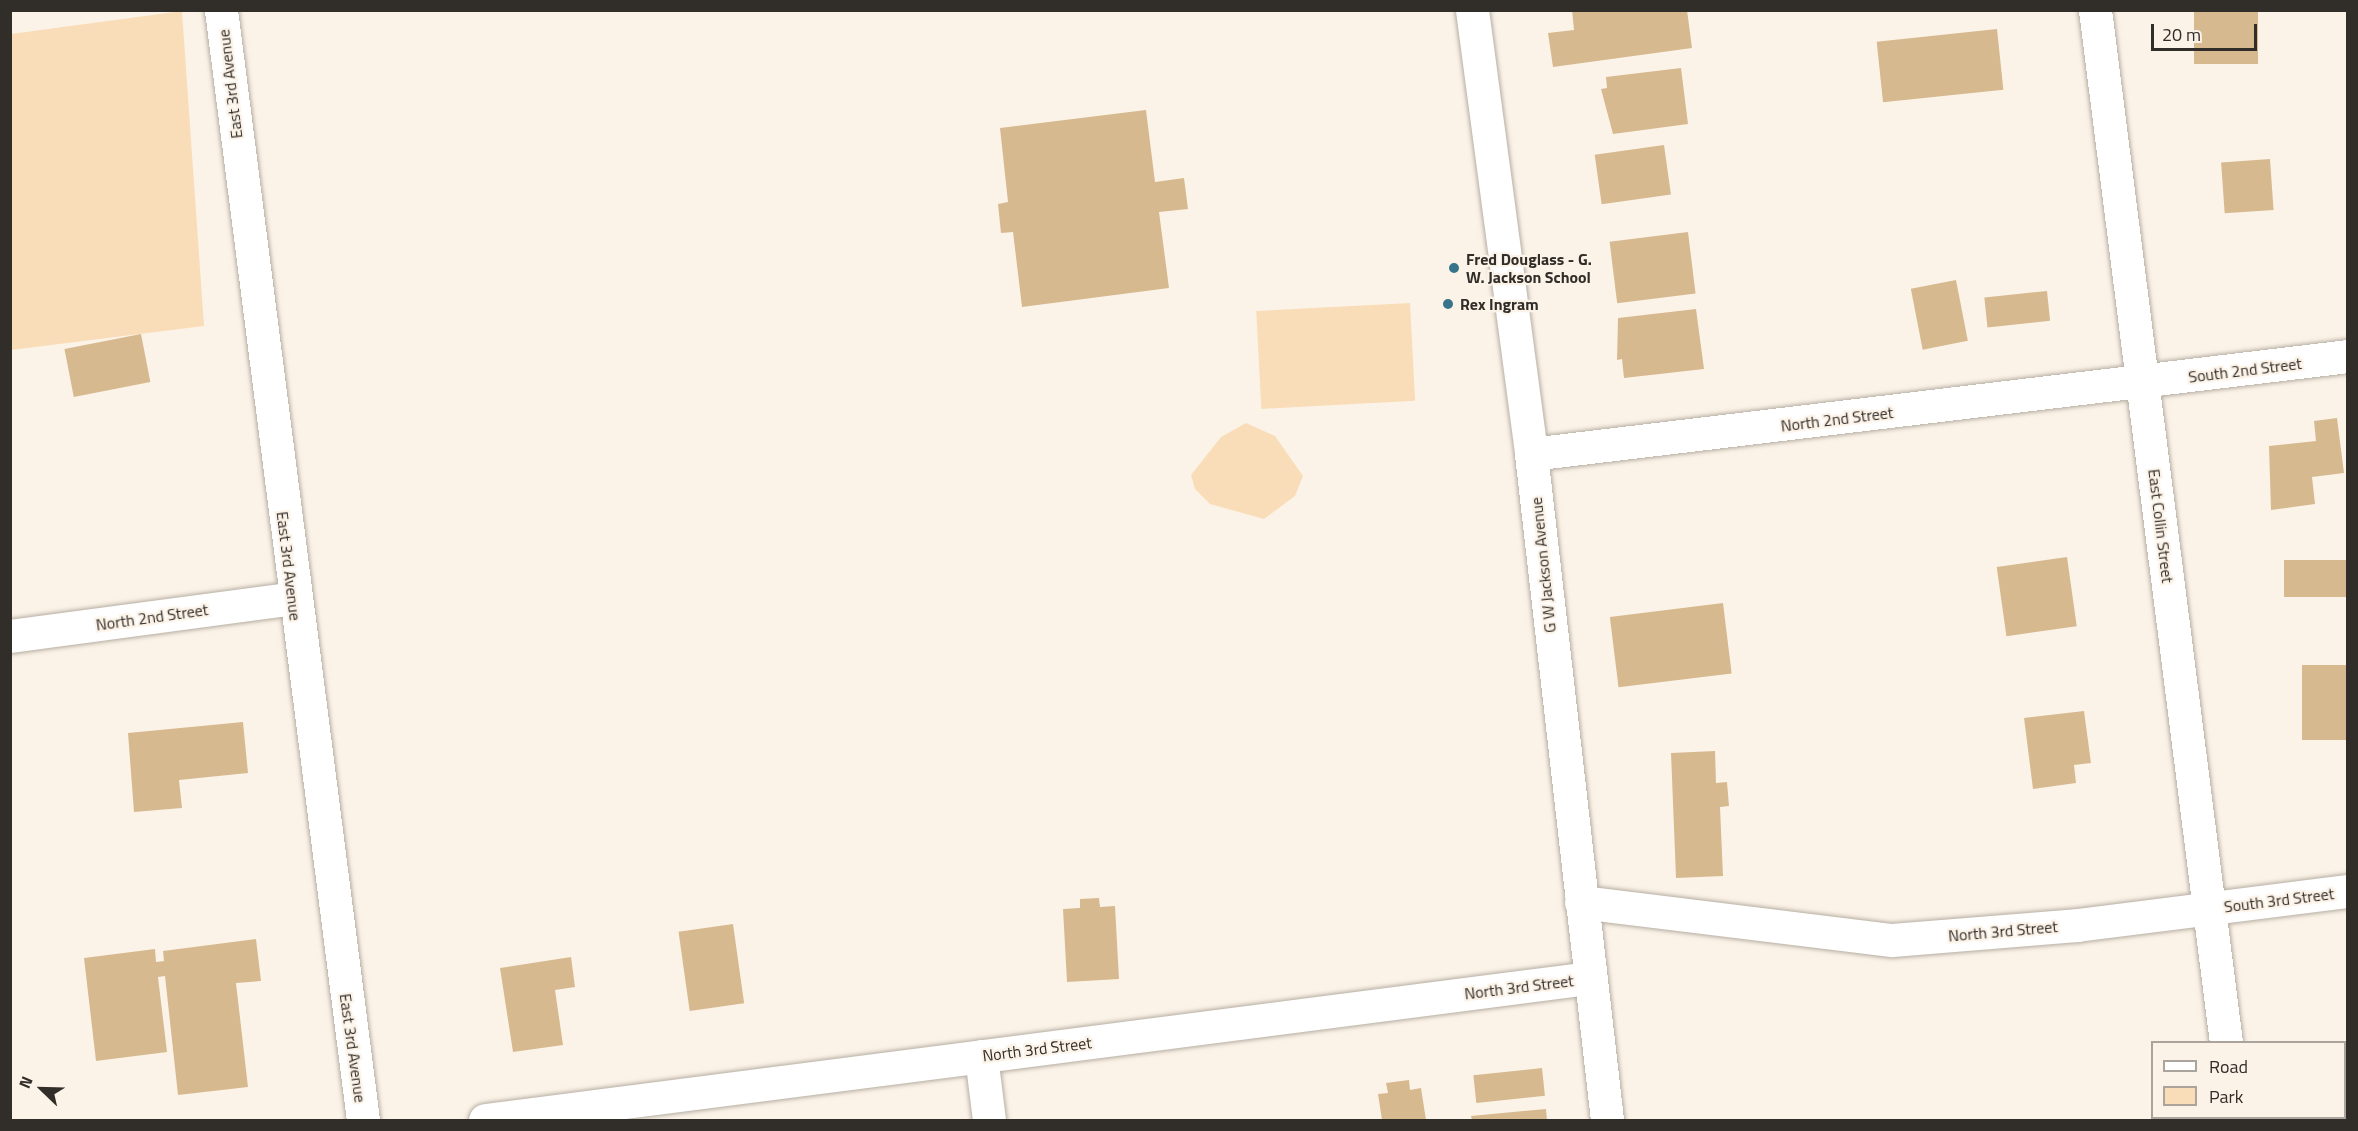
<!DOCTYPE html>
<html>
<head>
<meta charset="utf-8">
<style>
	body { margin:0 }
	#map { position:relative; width:2358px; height:1131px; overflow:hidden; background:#fcf3e8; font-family:"Titillium Web",sans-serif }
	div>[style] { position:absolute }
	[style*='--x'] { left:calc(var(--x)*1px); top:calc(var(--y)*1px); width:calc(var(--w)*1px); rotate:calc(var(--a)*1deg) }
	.green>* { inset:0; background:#f9ddb8; transform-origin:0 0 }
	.building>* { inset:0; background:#d7b98f; transform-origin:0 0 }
	.roads { filter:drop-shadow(0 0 2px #b6aea3) drop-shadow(0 0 2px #b6aea3) }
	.minor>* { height:33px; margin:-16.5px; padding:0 16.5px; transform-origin:16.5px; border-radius:16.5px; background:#fff }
	.tertiary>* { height:33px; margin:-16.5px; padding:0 16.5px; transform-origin:16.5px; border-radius:16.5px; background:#fff }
	.dots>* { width:16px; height:16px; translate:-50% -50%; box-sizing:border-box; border:3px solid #fcf3e8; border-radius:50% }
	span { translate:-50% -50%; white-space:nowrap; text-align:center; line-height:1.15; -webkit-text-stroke:4.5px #fcf3e8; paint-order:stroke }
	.street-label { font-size:16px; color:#312d29 }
	.poi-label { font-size:16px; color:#312d29; font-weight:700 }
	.left { translate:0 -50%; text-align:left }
	.frame { position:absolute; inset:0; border:12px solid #312d29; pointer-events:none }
	.legend { position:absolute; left:2151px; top:1041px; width:195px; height:78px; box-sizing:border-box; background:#fcf3e8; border:2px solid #aba49c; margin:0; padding:8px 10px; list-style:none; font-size:18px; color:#312d29 }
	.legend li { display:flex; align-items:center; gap:12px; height:30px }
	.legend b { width:30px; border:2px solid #aba49c }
	.north { position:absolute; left:12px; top:1059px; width:60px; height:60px; -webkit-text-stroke:4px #fcf3e8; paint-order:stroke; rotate:293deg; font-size:16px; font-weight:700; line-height:24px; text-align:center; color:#312d29 }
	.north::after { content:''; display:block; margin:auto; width:21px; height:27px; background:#312d29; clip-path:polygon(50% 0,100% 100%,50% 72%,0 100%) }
	.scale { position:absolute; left:2151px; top:24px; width:106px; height:27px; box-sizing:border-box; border:3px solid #312d29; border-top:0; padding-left:8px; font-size:18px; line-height:21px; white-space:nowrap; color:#312d29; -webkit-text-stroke:4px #fcf3e8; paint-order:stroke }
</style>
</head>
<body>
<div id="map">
	<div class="green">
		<i style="clip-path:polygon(182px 11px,204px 326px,11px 350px,11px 34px)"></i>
		<i style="left:1410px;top:303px;width:98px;height:154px;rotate:87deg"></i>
		<i style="clip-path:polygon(1246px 423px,1275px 436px,1303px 476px,1295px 496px,1264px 519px,1210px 504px,1195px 489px,1191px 475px,1221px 437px)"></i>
	</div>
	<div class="building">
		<i style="clip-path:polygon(1572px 10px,1687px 10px,1692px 48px,1553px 67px,1548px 33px,1574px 30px)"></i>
		<i style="left:2194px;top:10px;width:64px;height:54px"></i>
		<i style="left:1997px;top:29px;width:61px;height:121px;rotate:84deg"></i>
		<i style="clip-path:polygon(1681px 68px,1688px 124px,1613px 134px,1601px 89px,1607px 88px,1606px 77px)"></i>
		<i style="clip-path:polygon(1146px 110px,1155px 182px,1184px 178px,1188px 209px,1159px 212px,1169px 288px,1022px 307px,1013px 232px,1001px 233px,998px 204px,1008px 202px,1000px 128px)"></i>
		<i style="left:1664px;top:145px;width:50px;height:70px;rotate:82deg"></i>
		<i style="left:2270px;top:159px;width:51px;height:49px;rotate:86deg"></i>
		<i style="left:1688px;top:232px;width:62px;height:79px;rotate:83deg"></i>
		<i style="left:1956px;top:280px;width:62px;height:46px;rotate:79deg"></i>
		<i style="left:2047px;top:291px;width:30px;height:63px;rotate:84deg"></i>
		<i style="clip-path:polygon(1696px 309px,1704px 369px,1624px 378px,1622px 359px,1617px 360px,1618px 318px)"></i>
		<i style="left:141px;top:334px;width:49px;height:78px;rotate:79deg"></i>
		<i style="clip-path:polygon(2337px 418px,2344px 473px,2312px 477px,2315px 504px,2271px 510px,2269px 446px,2316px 441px,2314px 421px)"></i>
		<i style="left:2067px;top:557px;width:70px;height:71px;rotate:82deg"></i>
		<i style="left:2348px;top:560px;width:37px;height:64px;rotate:90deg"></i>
		<i style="left:1723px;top:603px;width:71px;height:114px;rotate:83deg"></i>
		<i style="left:2348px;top:665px;width:75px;height:46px;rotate:90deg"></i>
		<i style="clip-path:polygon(2084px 711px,2091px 763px,2074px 765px,2076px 783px,2033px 789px,2024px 718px)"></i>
		<i style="clip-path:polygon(243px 722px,248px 773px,179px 780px,182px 808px,134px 812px,128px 733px)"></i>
		<i style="clip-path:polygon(1715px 751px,1716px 783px,1727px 782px,1729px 806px,1720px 807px,1723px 876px,1676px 878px,1671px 753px)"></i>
		<i style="clip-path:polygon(1099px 898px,1100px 907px,1115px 906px,1119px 979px,1067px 982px,1063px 909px,1080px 908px,1080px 899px)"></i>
		<i style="left:733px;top:924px;width:80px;height:55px;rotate:82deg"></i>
		<i style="clip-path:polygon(256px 939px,261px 981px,236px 983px,248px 1087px,178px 1095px,165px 976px,158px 977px,167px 1052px,96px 1061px,84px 958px,155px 949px,156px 962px,164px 961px,163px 951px)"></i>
		<i style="clip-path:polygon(571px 957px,575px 987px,555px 990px,563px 1045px,513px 1052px,500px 968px)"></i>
		<i style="left:1542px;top:1068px;width:28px;height:69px;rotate:84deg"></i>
		<i style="clip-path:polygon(1409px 1080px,1410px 1090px,1421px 1088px,1426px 1120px,1382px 1120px,1378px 1094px,1388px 1093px,1386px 1083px)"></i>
		<i style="clip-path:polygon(1546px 1109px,1547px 1120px,1472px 1120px,1471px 1116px)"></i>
	</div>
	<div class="roads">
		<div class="minor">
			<i style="--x:221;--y:10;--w:1119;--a:82.71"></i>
			<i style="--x:2095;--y:10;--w:1040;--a:82.77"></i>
			<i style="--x:10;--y:636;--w:286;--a:-7.6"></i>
			<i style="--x:1581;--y:902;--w:313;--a:7"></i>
			<i style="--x:1892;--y:940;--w:186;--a:-4.6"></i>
			<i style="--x:2077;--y:925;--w:273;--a:-7.2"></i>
			<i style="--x:981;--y:1056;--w:64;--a:82.9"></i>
			<i style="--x:2235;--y:1118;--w:2;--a:63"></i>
			<i style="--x:485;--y:1120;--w:1113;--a:-7.33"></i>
		</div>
		<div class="tertiary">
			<i style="--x:1472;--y:10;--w:448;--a:82.4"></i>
			<i style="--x:1531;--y:454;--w:670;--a:83.49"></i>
			<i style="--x:1531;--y:454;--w:823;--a:-6.84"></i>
		</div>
	</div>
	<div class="dots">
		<i style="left:1454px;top:268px;background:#37748b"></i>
		<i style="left:1448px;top:304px;background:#37748b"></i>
	</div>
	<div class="street-label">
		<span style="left:230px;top:84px;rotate:-97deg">East 3rd Avenue</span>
		<span style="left:2245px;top:370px;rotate:-7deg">South 2nd Street</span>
		<span style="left:1837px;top:419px;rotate:-7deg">North 2nd Street</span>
		<span style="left:2161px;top:526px;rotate:83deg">East Collin Street</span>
		<span style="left:1543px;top:565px;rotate:-96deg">G W Jackson Avenue</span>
		<span style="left:289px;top:566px;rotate:83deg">East 3rd Avenue</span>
		<span style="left:152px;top:617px;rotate:-8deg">North 2nd Street</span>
		<span style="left:2279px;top:900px;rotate:-7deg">South 3rd Street</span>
		<span style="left:2003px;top:931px;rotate:-5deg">North 3rd Street</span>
		<span style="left:1519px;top:987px;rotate:-7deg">North 3rd Street</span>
		<span style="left:353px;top:1048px;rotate:82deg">East 3rd Avenue</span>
		<span style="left:1037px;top:1049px;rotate:-7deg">North 3rd Street</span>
	</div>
	<div class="poi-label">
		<span class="left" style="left:1466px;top:268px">Fred Douglass - G.<br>W. Jackson School</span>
		<span class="left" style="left:1460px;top:304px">Rex Ingram</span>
	</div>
	<div class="frame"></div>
	<ul class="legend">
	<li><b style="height:8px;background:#fff"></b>Road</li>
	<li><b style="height:16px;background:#f9ddb8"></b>Park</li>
	</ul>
	<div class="north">N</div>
	<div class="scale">20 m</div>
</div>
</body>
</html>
